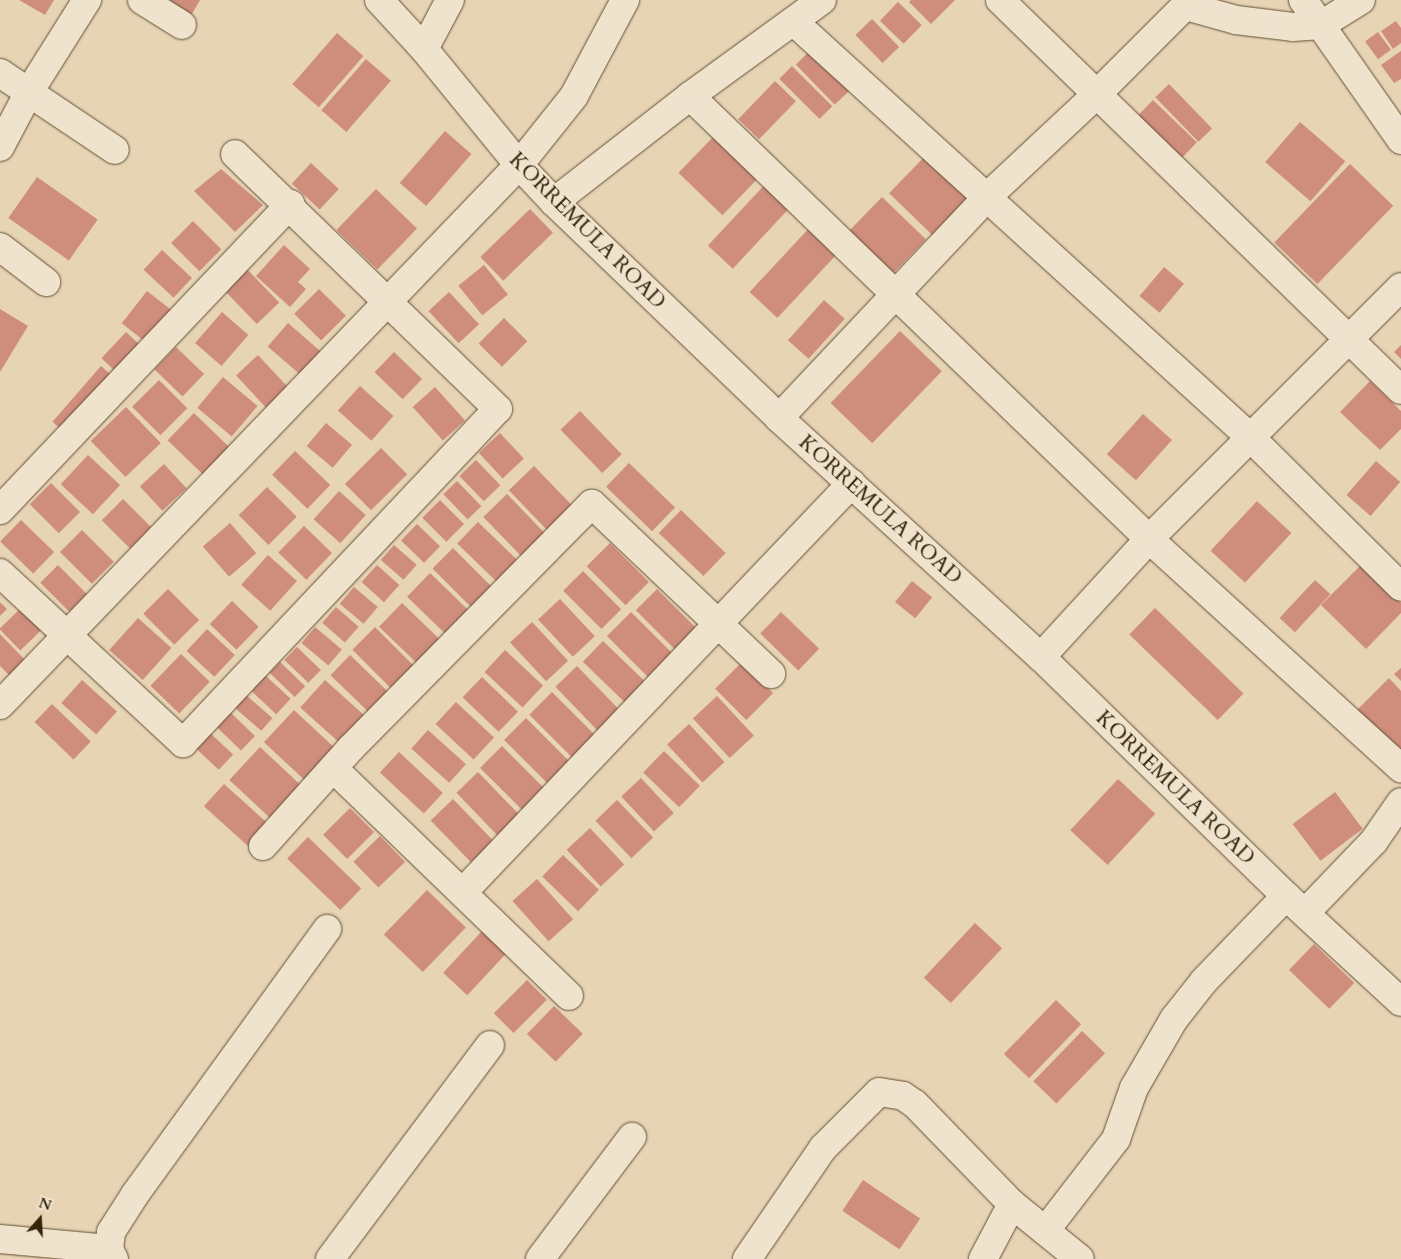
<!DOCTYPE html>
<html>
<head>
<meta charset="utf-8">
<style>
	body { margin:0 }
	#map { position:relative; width:1401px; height:1259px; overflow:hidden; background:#e7d4b4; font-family:Cardo,serif }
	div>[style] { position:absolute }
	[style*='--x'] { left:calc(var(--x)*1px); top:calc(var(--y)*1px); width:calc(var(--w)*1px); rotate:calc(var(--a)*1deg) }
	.building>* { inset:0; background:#cf8d7c; transform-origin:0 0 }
	.roads { filter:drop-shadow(0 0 1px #625034) drop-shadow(0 0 1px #625034) }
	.minor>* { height:28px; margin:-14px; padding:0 14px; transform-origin:14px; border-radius:14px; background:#efe3ce }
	span { translate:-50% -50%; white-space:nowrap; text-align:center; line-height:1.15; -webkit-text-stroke:4.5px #efe3ce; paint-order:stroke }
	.street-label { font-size:21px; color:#36240a }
	.north { position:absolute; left:15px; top:1194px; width:50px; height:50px; -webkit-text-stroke:4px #efe3ce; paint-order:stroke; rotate:19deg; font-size:14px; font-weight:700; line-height:20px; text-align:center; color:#36240a }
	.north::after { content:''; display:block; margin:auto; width:18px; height:22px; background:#36240a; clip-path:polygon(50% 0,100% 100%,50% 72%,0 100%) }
</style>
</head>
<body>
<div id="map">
	<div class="building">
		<i style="clip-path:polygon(19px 0,54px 0,45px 15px)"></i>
		<i style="clip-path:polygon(160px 0,200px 0,190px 17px)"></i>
		<i style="clip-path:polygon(911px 0,955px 0,931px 24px,909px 2px)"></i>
		<i style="left:898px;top:2px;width:33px;height:26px;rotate:44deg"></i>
		<i style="left:872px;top:19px;width:39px;height:23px;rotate:46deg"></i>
		<i style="clip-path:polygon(1396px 21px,1401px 28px,1401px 43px,1393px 49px,1381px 31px)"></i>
		<i style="left:1378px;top:32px;width:22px;height:16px;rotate:54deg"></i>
		<i style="left:337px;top:33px;width:35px;height:68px;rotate:41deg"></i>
		<i style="left:816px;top:45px;width:56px;height:28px;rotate:46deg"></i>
		<i style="clip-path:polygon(1401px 51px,1401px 79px,1394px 83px,1381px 65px)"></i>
		<i style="left:366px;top:59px;width:33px;height:68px;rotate:41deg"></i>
		<i style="left:792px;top:66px;width:57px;height:18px;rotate:45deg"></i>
		<i style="left:775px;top:81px;width:29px;height:53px;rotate:44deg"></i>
		<i style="left:1169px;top:84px;width:62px;height:19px;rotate:46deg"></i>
		<i style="left:1153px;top:100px;width:61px;height:22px;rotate:44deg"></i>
		<i style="left:1300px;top:122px;width:60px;height:53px;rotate:41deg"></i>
		<i style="left:445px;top:131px;width:35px;height:69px;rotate:41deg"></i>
		<i style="left:716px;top:134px;width:61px;height:54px;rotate:44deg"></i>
		<i style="left:928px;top:153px;width:64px;height:56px;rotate:44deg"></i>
		<i style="left:311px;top:163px;width:38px;height:28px;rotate:43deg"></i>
		<i style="left:1350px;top:164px;width:60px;height:109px;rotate:44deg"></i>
		<i style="clip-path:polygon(221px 169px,263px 205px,235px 232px,194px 191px)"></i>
		<i style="left:37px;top:177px;width:74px;height:50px;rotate:35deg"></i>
		<i style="left:770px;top:179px;width:34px;height:91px;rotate:43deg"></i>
		<i style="left:376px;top:189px;width:57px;height:57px;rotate:44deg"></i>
		<i style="left:882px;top:197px;width:61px;height:47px;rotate:44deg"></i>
		<i style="left:530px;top:209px;width:33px;height:69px;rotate:46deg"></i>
		<i style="left:193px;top:221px;width:40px;height:31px;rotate:45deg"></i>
		<i style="left:813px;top:224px;width:38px;height:93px;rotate:43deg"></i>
		<i style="clip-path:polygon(284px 245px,310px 269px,298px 282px,306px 289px,290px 307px,256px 276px)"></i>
		<i style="left:162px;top:250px;width:41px;height:27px;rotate:43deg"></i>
		<i style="left:241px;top:263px;width:55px;height:31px;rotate:46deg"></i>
		<i style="left:484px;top:265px;width:38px;height:33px;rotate:51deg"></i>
		<i style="left:1164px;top:267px;width:26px;height:38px;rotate:40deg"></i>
		<i style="left:319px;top:289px;width:38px;height:35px;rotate:45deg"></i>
		<i style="left:147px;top:291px;width:33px;height:41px;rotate:38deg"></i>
		<i style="left:449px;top:292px;width:44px;height:28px;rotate:47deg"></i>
		<i style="left:824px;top:300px;width:28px;height:54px;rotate:42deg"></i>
		<i style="clip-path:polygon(0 309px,28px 326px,0 372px)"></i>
		<i style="left:222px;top:312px;width:35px;height:41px;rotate:41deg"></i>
		<i style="left:504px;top:318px;width:33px;height:36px;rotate:45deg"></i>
		<i style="left:288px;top:323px;width:43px;height:31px;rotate:41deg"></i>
		<i style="left:900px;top:331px;width:58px;height:100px;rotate:44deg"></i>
		<i style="left:126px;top:332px;width:23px;height:36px;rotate:43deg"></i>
		<i style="clip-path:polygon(1401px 345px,1401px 359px,1394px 352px)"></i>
		<i style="left:176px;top:347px;width:39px;height:31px;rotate:44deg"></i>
		<i style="left:394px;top:352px;width:39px;height:28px;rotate:44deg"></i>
		<i style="left:258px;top:355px;width:44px;height:30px;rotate:47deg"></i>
		<i style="left:101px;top:366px;width:18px;height:74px;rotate:41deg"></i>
		<i style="left:223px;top:377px;width:45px;height:40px;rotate:40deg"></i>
		<i style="left:159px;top:380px;width:40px;height:38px;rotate:45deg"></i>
		<i style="clip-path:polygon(1370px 381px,1401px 411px,1401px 429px,1380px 450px,1340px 412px)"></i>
		<i style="left:360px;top:386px;width:45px;height:33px;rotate:42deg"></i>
		<i style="left:435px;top:387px;width:45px;height:30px;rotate:48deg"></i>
		<i style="left:126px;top:407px;width:50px;height:49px;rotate:46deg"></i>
		<i style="left:580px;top:411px;width:60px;height:27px;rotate:46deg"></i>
		<i style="left:194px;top:413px;width:50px;height:38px;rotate:44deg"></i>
		<i style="left:1143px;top:414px;width:39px;height:54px;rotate:42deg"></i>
		<i style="left:326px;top:423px;width:34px;height:30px;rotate:40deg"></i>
		<i style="left:500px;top:433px;width:35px;height:29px;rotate:47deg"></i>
		<i style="left:381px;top:448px;width:37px;height:51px;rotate:45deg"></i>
		<i style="left:295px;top:451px;width:49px;height:33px;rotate:44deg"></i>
		<i style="left:88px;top:455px;width:44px;height:40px;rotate:43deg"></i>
		<i style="left:476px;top:460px;width:35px;height:23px;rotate:46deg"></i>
		<i style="left:1376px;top:461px;width:32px;height:45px;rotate:41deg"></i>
		<i style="left:629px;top:463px;width:64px;height:33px;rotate:44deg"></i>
		<i style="left:164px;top:464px;width:33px;height:33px;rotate:47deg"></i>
		<i style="left:534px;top:466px;width:63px;height:35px;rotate:46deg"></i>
		<i style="left:457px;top:481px;width:35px;height:19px;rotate:46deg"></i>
		<i style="left:51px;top:483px;width:41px;height:30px;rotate:45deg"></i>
		<i style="left:267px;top:487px;width:42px;height:40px;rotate:45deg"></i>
		<i style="left:339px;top:491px;width:36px;height:38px;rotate:42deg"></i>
		<i style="left:507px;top:494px;width:60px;height:33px;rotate:46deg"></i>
		<i style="left:123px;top:499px;width:40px;height:30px;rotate:45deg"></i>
		<i style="left:440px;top:500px;width:34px;height:25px;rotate:45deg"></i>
		<i style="left:1257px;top:501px;width:47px;height:68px;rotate:43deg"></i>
		<i style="left:681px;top:510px;width:62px;height:32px;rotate:44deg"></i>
		<i style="left:21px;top:520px;width:46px;height:30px;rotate:44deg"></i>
		<i style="left:478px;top:522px;width:59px;height:30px;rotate:44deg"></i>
		<i style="left:230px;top:523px;width:40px;height:36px;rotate:49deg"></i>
		<i style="left:417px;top:524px;width:32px;height:23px;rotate:44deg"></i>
		<i style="left:304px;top:526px;width:39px;height:37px;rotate:44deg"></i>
		<i style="left:82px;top:530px;width:45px;height:31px;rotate:45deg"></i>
		<i style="left:610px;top:543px;width:55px;height:33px;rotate:45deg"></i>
		<i style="left:394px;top:545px;width:30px;height:20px;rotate:41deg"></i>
		<i style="left:453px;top:548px;width:59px;height:29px;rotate:45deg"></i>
		<i style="left:268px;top:555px;width:39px;height:40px;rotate:42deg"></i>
		<i style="clip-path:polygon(1362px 564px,1401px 603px,1401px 613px,1366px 649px,1321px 605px)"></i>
		<i style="left:58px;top:565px;width:41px;height:25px;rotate:45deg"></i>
		<i style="left:377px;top:565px;width:30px;height:23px;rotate:42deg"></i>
		<i style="left:583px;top:571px;width:54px;height:28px;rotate:45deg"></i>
		<i style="left:430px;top:573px;width:56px;height:33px;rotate:44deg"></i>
		<i style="left:1315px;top:580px;width:21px;height:52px;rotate:43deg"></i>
		<i style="left:912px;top:581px;width:26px;height:27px;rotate:39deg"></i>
		<i style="left:354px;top:587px;width:31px;height:22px;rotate:40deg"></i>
		<i style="left:168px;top:589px;width:44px;height:35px;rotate:45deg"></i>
		<i style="left:657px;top:589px;width:58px;height:30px;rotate:45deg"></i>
		<i style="left:560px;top:599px;width:51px;height:30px;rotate:47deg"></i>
		<i style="left:232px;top:601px;width:37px;height:32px;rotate:44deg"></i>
		<i style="clip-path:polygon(0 602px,7px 609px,0 616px)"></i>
		<i style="left:402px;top:603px;width:53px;height:33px;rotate:44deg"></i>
		<i style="left:336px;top:607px;width:30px;height:21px;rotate:41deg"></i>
		<i style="left:21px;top:608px;width:30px;height:30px;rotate:46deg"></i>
		<i style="left:1155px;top:608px;width:123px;height:37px;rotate:44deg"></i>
		<i style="left:631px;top:612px;width:58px;height:34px;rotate:45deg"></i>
		<i style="left:781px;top:612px;width:53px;height:30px;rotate:44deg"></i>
		<i style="left:138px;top:618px;width:45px;height:43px;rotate:42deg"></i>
		<i style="left:532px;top:622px;width:53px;height:30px;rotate:47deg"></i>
		<i style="left:315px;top:627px;width:35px;height:21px;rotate:40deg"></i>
		<i style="left:375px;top:627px;width:55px;height:32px;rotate:45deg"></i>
		<i style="left:207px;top:629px;width:38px;height:30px;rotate:43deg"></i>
		<i style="clip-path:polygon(0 634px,26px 661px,10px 676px,0 666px)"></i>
		<i style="left:603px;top:641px;width:61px;height:29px;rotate:44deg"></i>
		<i style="left:297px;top:647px;width:33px;height:18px;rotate:44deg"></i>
		<i style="left:505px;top:650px;width:52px;height:30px;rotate:43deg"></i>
		<i style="left:181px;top:654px;width:40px;height:44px;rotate:44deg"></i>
		<i style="left:350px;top:655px;width:54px;height:28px;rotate:44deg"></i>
		<i style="left:280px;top:662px;width:35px;height:15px;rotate:44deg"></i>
		<i style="left:742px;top:662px;width:44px;height:38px;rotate:45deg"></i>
		<i style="left:577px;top:666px;width:64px;height:30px;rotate:46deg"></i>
		<i style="clip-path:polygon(1401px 668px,1401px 681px,1394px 674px)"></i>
		<i style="left:265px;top:675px;width:35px;height:21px;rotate:43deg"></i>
		<i style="left:482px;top:677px;width:50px;height:28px;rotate:44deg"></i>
		<i style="clip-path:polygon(1389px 678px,1401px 691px,1401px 754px,1354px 713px)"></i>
		<i style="left:82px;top:680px;width:47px;height:31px;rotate:42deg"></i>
		<i style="left:325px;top:680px;width:55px;height:37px;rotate:42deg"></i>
		<i style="left:552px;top:692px;width:64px;height:32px;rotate:45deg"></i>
		<i style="left:246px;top:695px;width:35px;height:17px;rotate:41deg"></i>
		<i style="left:717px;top:696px;width:54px;height:33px;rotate:47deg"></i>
		<i style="left:456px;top:702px;width:52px;height:30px;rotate:43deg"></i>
		<i style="left:52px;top:704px;width:54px;height:25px;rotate:44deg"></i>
		<i style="left:294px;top:710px;width:57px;height:44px;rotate:43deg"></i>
		<i style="left:229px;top:711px;width:36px;height:20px;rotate:44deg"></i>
		<i style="left:526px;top:718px;width:61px;height:31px;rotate:45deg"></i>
		<i style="left:689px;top:724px;width:52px;height:30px;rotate:47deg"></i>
		<i style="left:428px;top:730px;width:51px;height:25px;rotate:42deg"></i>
		<i style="left:209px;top:732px;width:33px;height:21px;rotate:43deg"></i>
		<i style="left:502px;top:746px;width:61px;height:31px;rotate:45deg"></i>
		<i style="left:260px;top:747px;width:59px;height:45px;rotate:43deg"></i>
		<i style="left:664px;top:751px;width:50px;height:30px;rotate:44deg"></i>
		<i style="left:399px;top:752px;width:60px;height:28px;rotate:43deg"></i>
		<i style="left:478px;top:772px;width:62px;height:30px;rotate:46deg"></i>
		<i style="left:641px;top:778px;width:48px;height:27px;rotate:47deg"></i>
		<i style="left:1118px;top:779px;width:51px;height:70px;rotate:43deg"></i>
		<i style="left:224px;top:784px;width:60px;height:30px;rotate:42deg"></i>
		<i style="left:1335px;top:792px;width:46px;height:53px;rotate:53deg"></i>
		<i style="left:453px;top:799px;width:58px;height:31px;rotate:46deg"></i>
		<i style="left:617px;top:800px;width:52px;height:30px;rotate:46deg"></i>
		<i style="left:350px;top:808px;width:34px;height:38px;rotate:45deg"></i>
		<i style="left:590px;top:828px;width:50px;height:32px;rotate:47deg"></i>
		<i style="left:380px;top:836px;width:36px;height:37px;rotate:46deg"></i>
		<i style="left:308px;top:837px;width:74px;height:30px;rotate:44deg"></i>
		<i style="left:563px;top:855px;width:50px;height:30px;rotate:44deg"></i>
		<i style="left:537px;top:879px;width:54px;height:33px;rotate:48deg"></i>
		<i style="left:427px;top:890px;width:54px;height:62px;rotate:44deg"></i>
		<i style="left:975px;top:923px;width:37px;height:75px;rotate:43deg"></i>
		<i style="left:482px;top:931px;width:33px;height:57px;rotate:43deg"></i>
		<i style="left:1314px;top:944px;width:56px;height:36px;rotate:44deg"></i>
		<i style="left:527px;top:980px;width:28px;height:47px;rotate:45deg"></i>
		<i style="left:1056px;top:1000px;width:35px;height:75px;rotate:44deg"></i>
		<i style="left:554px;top:1006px;width:40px;height:39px;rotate:44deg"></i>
		<i style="left:1082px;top:1031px;width:32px;height:70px;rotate:44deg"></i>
		<i style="left:863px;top:1180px;width:69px;height:37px;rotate:34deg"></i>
	</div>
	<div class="roads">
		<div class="minor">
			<i style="--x:142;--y:0;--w:47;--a:32"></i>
			<i style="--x:379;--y:0;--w:67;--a:47.4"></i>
			<i style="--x:424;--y:49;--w:150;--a:50.7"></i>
			<i style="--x:519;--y:165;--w:51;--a:46.6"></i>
			<i style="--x:554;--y:202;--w:312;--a:43.8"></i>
			<i style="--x:779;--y:418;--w:355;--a:42.4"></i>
			<i style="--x:1041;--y:657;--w:342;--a:44.3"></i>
			<i style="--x:1286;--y:896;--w:156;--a:42.7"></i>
			<i style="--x:1000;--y:0;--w:559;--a:44.2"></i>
			<i style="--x:1303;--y:0;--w:171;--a:55"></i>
			<i style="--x:1186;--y:6;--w:52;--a:15.6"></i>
			<i style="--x:1236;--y:20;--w:57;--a:7"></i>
			<i style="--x:1293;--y:27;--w:28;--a:-4"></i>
			<i style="--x:1321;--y:25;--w:47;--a:-32"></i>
			<i style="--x:794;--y:22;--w:618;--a:42.31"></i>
			<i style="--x:1251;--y:438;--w:211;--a:44.8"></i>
			<i style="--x:424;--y:49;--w:55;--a:-62"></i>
			<i style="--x:0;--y:73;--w:138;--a:33.8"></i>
			<i style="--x:690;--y:96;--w:638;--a:43.98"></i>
			<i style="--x:1149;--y:539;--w:341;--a:42.3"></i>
			<i style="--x:0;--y:147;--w:62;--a:-62.2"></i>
			<i style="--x:29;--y:92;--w:109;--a:-57.8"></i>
			<i style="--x:554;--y:202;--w:172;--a:-37.9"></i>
			<i style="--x:690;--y:96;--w:163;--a:-36"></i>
			<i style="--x:0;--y:247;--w:58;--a:37.3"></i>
			<i style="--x:779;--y:418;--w:303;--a:-46.7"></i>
			<i style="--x:987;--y:197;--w:152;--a:-43.1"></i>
			<i style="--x:1098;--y:93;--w:132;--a:-45"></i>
			<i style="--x:0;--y:510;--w:422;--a:-46.5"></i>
			<i style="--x:0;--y:573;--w:250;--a:42.9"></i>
			<i style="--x:183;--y:743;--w:459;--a:-46.7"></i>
			<i style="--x:498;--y:409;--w:366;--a:-135.9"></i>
			<i style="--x:1041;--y:657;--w:160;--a:-47.5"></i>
			<i style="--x:1149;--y:539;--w:356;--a:-45"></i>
			<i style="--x:0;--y:705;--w:749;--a:-46.14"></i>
			<i style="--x:519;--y:165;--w:88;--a:-51.4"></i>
			<i style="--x:574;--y:96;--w:109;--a:-62"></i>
			<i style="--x:333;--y:768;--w:328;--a:44"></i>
			<i style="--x:263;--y:846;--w:132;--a:-48.1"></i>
			<i style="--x:351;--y:748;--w:343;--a:-45.4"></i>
			<i style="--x:592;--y:504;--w:247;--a:43.5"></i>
			<i style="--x:463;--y:892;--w:564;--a:-46.44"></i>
			<i style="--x:1306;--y:912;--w:98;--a:-46.2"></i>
			<i style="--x:1374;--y:841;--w:47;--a:-55.3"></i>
			<i style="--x:1045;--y:1231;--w:116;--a:-52.3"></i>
			<i style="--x:1116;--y:1139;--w:54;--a:-70.6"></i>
			<i style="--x:1134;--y:1088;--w:80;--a:-59.9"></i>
			<i style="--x:1174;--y:1019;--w:48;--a:-51.7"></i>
			<i style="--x:1204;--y:981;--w:118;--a:-46"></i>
			<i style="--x:0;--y:1239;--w:109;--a:5.2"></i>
			<i style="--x:114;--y:1259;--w:11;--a:-117"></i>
			<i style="--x:109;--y:1249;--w:17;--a:-83"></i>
			<i style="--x:111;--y:1232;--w:46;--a:-57.3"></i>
			<i style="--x:136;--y:1193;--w:326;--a:-54.1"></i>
			<i style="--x:330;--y:1259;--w:267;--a:-53.2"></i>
			<i style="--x:540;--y:1259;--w:153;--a:-53"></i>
			<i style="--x:747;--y:1259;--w:135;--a:-55.6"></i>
			<i style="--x:823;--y:1148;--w:79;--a:-45"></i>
			<i style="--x:879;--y:1092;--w:24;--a:9"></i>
			<i style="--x:903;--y:1096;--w:14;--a:34"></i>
			<i style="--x:915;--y:1104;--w:139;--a:45.9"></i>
			<i style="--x:1012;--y:1204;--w:87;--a:39"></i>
			<i style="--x:983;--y:1259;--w:62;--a:-62.2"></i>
		</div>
	</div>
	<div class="street-label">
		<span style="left:587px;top:231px;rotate:45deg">KORREMULA ROAD</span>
		<span style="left:880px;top:510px;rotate:42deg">KORREMULA ROAD</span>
		<span style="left:1175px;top:788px;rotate:44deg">KORREMULA ROAD</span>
	</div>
	<div class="north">N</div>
</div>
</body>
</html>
